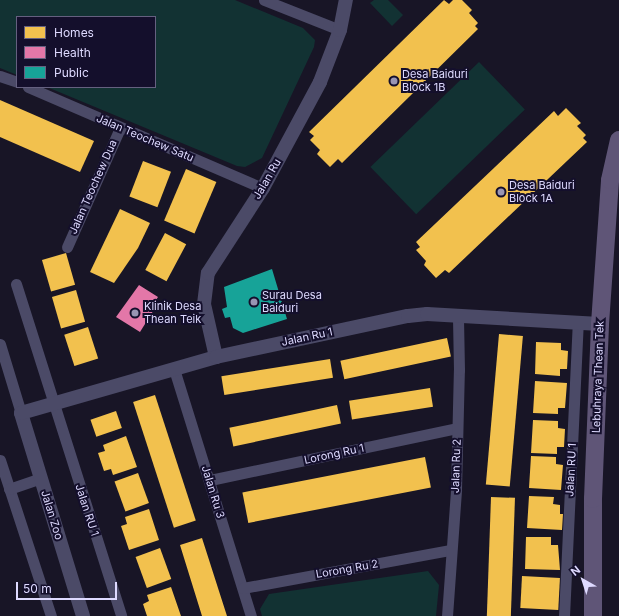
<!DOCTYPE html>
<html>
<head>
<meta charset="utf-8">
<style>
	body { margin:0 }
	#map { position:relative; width:619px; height:616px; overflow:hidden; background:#181526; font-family:Inter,sans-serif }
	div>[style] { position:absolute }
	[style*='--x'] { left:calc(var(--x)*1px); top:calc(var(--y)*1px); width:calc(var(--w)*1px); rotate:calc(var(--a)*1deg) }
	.green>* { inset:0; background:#123233; transform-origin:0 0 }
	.homes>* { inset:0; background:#f2c14e; transform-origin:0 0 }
	.health>* { inset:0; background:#e377a8 }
	.public>* { inset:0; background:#17a398 }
	.minor>* { height:11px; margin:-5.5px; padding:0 5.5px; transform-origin:5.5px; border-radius:5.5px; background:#4b4a67 }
	.tertiary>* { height:14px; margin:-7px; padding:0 7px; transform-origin:7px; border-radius:7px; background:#4b4a67 }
	.primary>* { height:18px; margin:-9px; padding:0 9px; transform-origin:9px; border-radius:9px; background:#5f5577 }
	.dots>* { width:11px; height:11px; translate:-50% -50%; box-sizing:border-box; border:2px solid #140f2c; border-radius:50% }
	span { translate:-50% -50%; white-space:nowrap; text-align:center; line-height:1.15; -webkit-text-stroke:4px #140f2c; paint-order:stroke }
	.poi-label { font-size:11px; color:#dedaff }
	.left { translate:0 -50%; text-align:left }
	.street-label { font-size:11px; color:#dedaff }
	.legend { position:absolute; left:16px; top:16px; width:140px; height:72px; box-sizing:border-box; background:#140f2c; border:1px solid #656080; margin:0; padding:5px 7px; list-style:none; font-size:12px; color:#dedaff }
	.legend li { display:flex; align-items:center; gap:8px; height:20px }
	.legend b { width:20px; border:1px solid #656080 }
	.north { position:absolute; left:563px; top:560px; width:40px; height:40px; -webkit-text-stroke:3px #140f2c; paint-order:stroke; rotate:321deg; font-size:11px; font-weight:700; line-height:16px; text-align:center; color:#dedaff }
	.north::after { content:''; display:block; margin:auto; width:14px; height:18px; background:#dedaff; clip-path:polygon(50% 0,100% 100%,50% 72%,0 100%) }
	.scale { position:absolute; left:16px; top:582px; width:101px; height:18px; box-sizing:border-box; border:2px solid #dedaff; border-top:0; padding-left:5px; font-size:12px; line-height:14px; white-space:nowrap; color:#dedaff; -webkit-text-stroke:3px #140f2c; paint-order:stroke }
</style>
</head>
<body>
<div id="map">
	<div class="green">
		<i style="clip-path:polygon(0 0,235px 0,303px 28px,315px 40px,314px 47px,262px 158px,245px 167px,237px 166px,47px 87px,155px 87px,155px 17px,17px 17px,17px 75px,0 68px)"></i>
		<i style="clip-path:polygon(374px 0,388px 0,403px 15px,392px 26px,370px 3px)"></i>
		<i style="left:479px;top:62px;width:66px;height:151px;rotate:46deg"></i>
		<i style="clip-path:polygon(428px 571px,439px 585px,436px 616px,262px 616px,260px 609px,269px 594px)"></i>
	</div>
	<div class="homes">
		<i style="clip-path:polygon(444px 0,449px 4px,453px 0,462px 0,472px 10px,469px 13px,478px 23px,475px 26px,478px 29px,342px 163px,338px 159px,330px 167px,317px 154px,320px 150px,310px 140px,314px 136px,309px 132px)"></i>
		<i style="clip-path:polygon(0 100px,94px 141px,80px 172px,0 137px)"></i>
		<i style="clip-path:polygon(566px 108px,581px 123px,577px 126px,586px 135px,583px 138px,587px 142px,449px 273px,445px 270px,436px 278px,424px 265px,426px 261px,416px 250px,420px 247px,416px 242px,554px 111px,558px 116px)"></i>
		<i style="left:143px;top:161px;width:30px;height:38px;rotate:21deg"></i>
		<i style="left:186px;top:169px;width:33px;height:56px;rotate:23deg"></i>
		<i style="clip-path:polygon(120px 209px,150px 223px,138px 248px,114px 283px,90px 272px)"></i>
		<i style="left:165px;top:233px;width:24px;height:42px;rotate:28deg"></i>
		<i style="left:66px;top:253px;width:33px;height:25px;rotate:74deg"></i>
		<i style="left:76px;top:290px;width:33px;height:25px;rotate:74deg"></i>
		<i style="left:88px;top:327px;width:33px;height:25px;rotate:72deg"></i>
		<i style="left:499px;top:334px;width:24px;height:151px;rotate:5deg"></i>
		<i style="left:447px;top:338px;width:19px;height:109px;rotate:78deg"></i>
		<i style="clip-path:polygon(536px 342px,561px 343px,561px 350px,568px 351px,567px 369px,560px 369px,560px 376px,535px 374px)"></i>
		<i style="left:330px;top:359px;width:19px;height:110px;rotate:81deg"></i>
		<i style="clip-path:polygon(535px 381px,567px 383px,565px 408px,558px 408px,558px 414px,533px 413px)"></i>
		<i style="left:430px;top:388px;width:19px;height:82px;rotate:81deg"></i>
		<i style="left:155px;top:395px;width:132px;height:23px;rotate:72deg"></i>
		<i style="left:337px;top:405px;width:19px;height:110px;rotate:78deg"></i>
		<i style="left:116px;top:411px;width:18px;height:27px;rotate:71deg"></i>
		<i style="clip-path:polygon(533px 420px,558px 421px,558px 428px,565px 429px,564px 447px,557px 447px,557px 454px,531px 453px)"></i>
		<i style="clip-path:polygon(126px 436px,137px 467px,113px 475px,111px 469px,104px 471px,98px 453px,105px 451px,103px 445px)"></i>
		<i style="clip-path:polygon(531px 456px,556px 457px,556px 464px,563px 465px,561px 490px,529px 488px)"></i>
		<i style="left:425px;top:457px;width:31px;height:186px;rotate:79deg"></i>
		<i style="left:138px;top:473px;width:32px;height:25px;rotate:70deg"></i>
		<i style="clip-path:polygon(529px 496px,554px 497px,553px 504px,560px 505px,560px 514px,563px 514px,562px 530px,527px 528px)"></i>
		<i style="left:491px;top:497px;width:24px;height:119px;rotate:2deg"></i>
		<i style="clip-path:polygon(149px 509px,159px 540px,129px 550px,121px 526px,127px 524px,125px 517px)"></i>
		<i style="clip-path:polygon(526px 537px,551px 537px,551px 545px,558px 545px,560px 570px,525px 569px)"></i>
		<i style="clip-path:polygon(202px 538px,218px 588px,227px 616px,202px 616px,184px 558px,180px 545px)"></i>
		<i style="left:160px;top:548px;width:33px;height:26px;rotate:70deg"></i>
		<i style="left:522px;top:576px;width:38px;height:32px;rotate:3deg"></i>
		<i style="clip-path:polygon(171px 587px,181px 616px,147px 616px,143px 604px,149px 601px,147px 595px)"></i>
	</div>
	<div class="health">
		<i style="clip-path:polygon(139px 285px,158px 297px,152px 306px,155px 308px,140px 332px,116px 317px)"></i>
	</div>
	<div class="public">
		<i style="clip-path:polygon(272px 269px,287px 319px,243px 333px,233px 328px,230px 317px,225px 318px,222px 309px,227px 307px,224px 287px)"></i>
	</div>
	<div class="minor">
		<i style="--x:264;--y:0;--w:82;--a:21.5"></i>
		<i style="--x:0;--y:76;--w:18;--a:19"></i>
		<i style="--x:28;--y:87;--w:256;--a:23.3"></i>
		<i style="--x:67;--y:247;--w:130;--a:-66"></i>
		<i style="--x:16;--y:284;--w:348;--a:72.4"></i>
		<i style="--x:0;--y:344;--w:72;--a:73.1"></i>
		<i style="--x:174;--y:369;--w:259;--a:72.7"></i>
		<i style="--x:0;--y:460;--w:164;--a:71.9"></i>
		<i style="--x:210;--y:480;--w:252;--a:-11.9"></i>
		<i style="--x:9;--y:489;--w:34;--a:-19"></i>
		<i style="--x:243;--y:588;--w:211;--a:-10.4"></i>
		<i style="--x:447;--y:616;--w:127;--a:-85.9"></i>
		<i style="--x:456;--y:489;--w:119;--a:-88.6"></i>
		<i style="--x:459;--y:370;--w:54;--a:-91.1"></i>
		<i style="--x:564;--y:616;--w:293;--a:-87.3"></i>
	</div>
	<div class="tertiary">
		<i style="--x:216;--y:357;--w:54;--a:-102.8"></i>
		<i style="--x:204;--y:304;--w:31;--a:-83"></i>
		<i style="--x:208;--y:273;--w:101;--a:-57.1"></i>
		<i style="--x:263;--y:188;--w:120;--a:-61.7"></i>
		<i style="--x:320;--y:82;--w:56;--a:-69"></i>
		<i style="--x:340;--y:30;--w:31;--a:-79"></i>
		<i style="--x:83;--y:616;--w:212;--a:-107"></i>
		<i style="--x:21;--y:413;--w:203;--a:-16"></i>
		<i style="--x:216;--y:357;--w:196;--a:-12.1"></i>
		<i style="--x:408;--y:316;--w:19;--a:-6"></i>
		<i style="--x:427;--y:314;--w:173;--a:3.3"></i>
	</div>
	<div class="primary">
		<i style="--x:593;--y:616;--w:117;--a:-90"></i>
		<i style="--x:593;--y:499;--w:175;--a:-87.7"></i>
		<i style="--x:600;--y:324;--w:144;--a:-86"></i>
		<i style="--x:610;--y:180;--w:41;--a:-77.3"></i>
	</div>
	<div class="dots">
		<i style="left:394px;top:81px;background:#9995b3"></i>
		<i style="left:501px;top:192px;background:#9995b3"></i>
		<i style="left:254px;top:302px;background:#9995b3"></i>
		<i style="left:135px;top:313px;background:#9995b3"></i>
	</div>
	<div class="poi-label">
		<span class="left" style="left:402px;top:81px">Desa Baiduri<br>Block 1B</span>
		<span class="left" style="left:509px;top:192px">Desa Baiduri<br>Block 1A</span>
		<span class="left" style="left:262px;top:302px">Surau Desa<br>Baiduri</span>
		<span class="left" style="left:144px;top:313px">Klinik Desa<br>Thean Teik</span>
	</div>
	<div class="street-label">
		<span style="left:145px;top:138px;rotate:23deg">Jalan Teochew Satu</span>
		<span style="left:267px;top:179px;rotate:-60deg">Jalan Ru</span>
		<span style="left:93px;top:187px;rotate:-66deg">Jalan Teochew Dua</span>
		<span style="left:307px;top:337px;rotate:-12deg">Jalan Ru 1</span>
		<span style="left:598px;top:377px;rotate:-88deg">Lebuhraya Thean Tek</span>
		<span style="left:334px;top:454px;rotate:-12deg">Lorong Ru 1</span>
		<span style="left:456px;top:466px;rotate:-88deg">Jalan Ru 2</span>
		<span style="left:571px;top:470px;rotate:-87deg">Jalan RU 1</span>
		<span style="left:213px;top:492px;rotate:73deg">Jalan Ru 3</span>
		<span style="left:87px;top:510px;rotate:72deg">Jalan RU 1</span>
		<span style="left:52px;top:515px;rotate:73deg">Jalan Zoo</span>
		<span style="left:347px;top:569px;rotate:-10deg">Lorong Ru 2</span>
	</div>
	<ul class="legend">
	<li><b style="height:11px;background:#f2c14e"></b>Homes</li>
	<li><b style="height:11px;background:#e377a8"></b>Health</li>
	<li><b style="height:11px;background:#17a398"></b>Public</li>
	</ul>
	<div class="north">N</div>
	<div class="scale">50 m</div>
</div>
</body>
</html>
